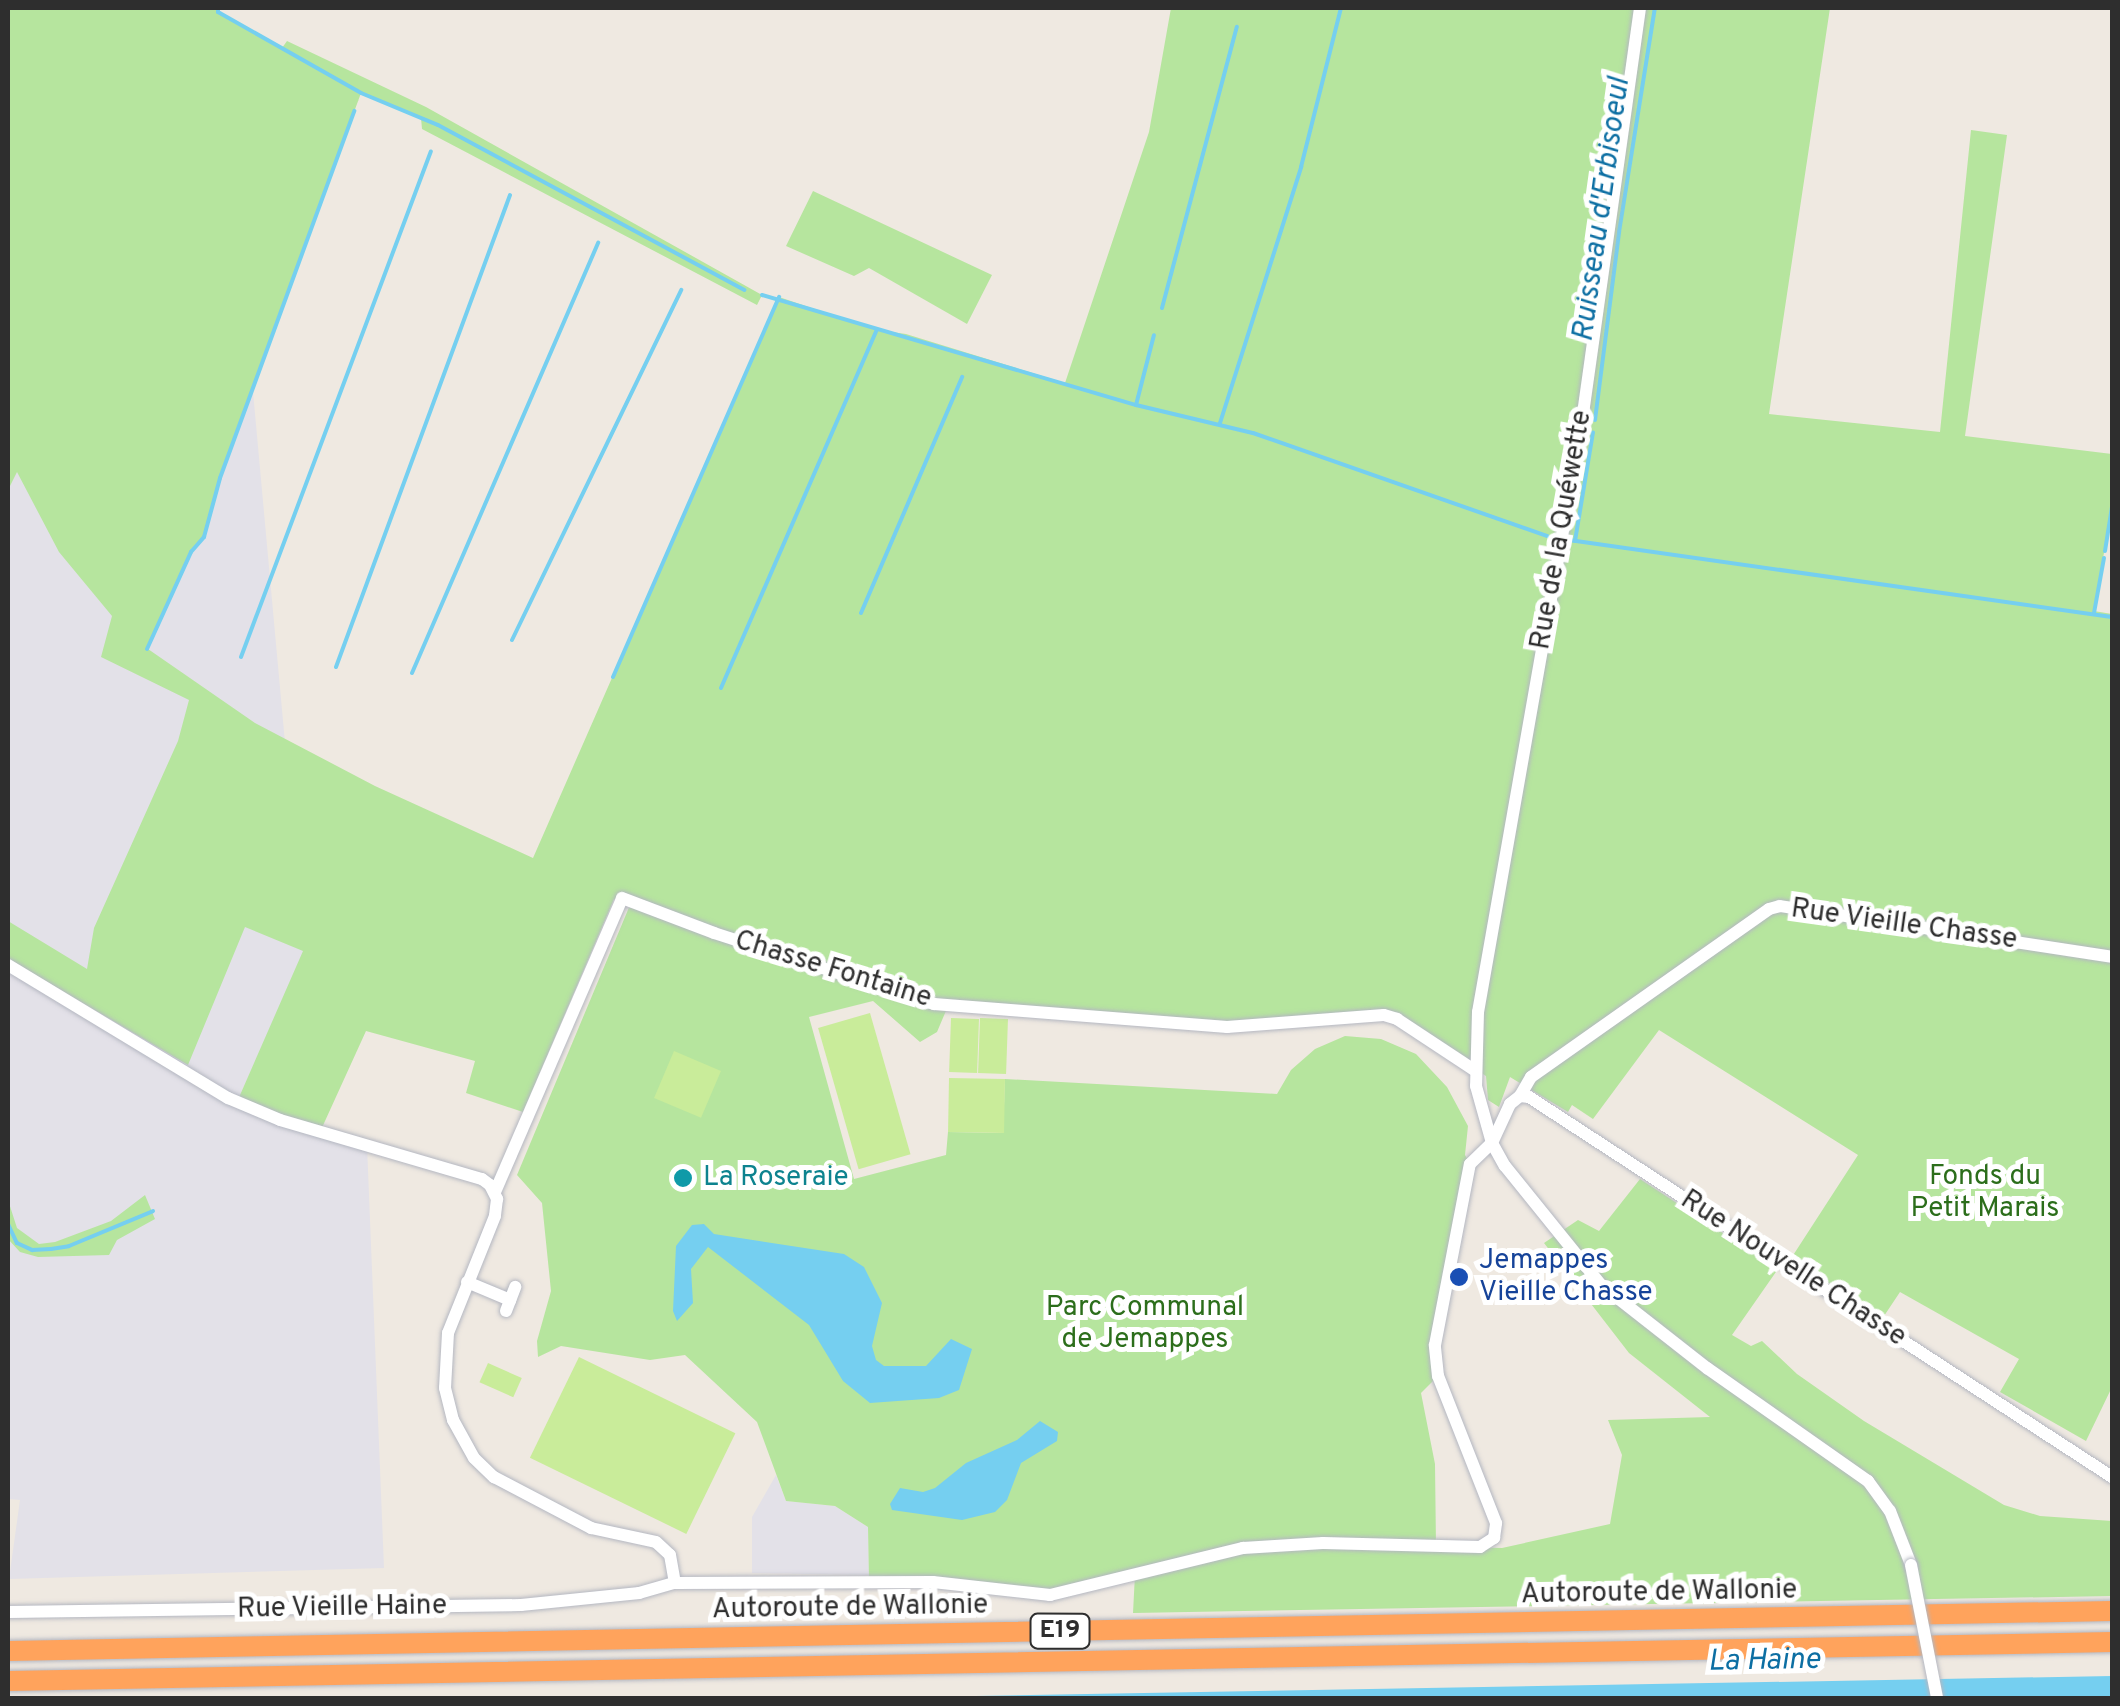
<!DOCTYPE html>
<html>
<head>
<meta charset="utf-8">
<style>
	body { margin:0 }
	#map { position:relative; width:2120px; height:1706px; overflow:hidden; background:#efe9e1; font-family:Overpass,sans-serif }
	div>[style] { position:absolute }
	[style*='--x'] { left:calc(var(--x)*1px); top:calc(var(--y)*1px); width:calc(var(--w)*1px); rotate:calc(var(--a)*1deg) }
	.industrial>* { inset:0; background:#e3e1e8 }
	.green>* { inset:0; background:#b6e59e }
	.pitch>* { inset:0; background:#c9ec9a; transform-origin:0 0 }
	.water>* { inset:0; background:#75cff0 }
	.stream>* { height:4px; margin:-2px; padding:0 2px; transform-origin:2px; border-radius:2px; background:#75cff0 }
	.roads { filter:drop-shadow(0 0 2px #b4b7c1) drop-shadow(0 0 2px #b4b7c1) }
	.minor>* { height:12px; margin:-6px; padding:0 6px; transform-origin:6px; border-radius:6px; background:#fff }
	.highway>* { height:20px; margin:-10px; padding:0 10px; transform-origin:10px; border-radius:10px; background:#ffa35c }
	.bridges { filter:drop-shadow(0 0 2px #b4b7c1) drop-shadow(0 0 2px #b4b7c1) }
	.minor-bridge>* { height:12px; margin:-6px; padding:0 6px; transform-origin:6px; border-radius:6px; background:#fff }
	.dots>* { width:28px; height:28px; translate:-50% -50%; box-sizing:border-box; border:5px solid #fff; border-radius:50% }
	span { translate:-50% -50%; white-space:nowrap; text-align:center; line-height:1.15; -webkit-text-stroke:10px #fff; paint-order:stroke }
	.shield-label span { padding:2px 8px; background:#fff; border:2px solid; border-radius:8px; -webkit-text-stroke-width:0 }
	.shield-label { font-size:25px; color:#2e2e2e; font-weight:700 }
	.street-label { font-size:28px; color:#2e2e2e }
	.park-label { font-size:28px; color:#2c6e1b }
	.culture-label { font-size:28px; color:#0d838f }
	.left { translate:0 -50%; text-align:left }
	.transit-label { font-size:28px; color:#164399 }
	.water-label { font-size:30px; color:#0d6fa3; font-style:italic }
	.frame { position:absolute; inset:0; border:10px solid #2e2e2e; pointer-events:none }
</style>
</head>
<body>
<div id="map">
	<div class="industrial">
		<i style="clip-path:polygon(8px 8px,218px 8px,304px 951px,243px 1089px,320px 1132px,367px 1145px,384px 1568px,9px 1579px,20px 1500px,8px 1499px)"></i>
		<i style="clip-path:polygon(776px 1475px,786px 1501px,835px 1506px,868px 1527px,869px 1575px,752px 1573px,752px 1517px)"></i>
	</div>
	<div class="green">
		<i style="clip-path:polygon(evenodd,8px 8px,218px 8px,219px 12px,282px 48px,287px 41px,426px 107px,762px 295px,757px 305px,422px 129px,421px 118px,361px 93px,220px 478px,204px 537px,191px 552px,148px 649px,255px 723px,375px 786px,533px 858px,779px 297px,877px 330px,906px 334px,1065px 383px,1149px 132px,1171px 8px,1830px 8px,1769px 414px,1940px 432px,1971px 130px,2007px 135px,1965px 436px,2112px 454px,2112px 506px,2094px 611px,2112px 614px,2112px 1387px,2086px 1441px,2000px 1392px,2019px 1359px,1900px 1292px,1884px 1316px,1790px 1260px,1858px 1155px,1659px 1030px,1593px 1119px,1572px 1105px,1568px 1112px,1510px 1077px,1499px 1107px,1488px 1100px,1486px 1076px,1397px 1019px,1261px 1024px,948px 1006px,937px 1032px,920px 1042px,873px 1001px,809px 1017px,854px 1179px,946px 1155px,948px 1132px,1003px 1133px,1005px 1079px,1277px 1094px,1291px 1070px,1315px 1049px,1345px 1036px,1381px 1039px,1416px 1054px,1447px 1087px,1468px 1126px,1465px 1155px,1470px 1164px,1435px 1345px,1438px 1376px,1421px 1393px,1435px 1464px,1436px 1546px,1502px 1548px,1610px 1524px,1622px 1455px,1608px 1420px,1710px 1417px,1629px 1353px,1544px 1243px,1578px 1220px,1599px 1231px,1640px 1179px,1778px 1269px,1732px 1335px,1751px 1346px,1762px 1341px,1797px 1374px,1864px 1421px,2004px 1505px,2040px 1516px,2112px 1521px,2112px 1596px,1133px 1613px,1135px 1574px,1244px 1545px,1050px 1593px,869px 1580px,868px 1527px,835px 1506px,786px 1501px,757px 1422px,685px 1355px,650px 1360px,561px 1346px,538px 1357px,537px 1341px,551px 1291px,542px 1203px,517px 1175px,630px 905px,614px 899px,523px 1112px,466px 1093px,475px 1061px,366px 1031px,320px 1132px,237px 1102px,303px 951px,245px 927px,188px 1065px,8px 959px,8px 921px,87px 969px,94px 928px,178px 741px,189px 700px,101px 657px,112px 616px,59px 552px,17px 472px,8px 490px,8px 8px,1582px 423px,1589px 425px,1568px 539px,1562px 538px,1582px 423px)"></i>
		<i style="clip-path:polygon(813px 191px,992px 275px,967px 324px,869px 268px,854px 276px,786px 246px)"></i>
		<i style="clip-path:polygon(145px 1195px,155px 1219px,117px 1240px,109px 1255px,38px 1257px,20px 1252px,8px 1239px,8px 1200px,17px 1228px,39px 1244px,55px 1242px,111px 1221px)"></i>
	</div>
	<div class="pitch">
		<i style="left:870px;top:1013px;width:147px;height:54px;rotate:74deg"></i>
		<i style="left:951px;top:1018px;width:28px;height:54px;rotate:2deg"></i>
		<i style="left:980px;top:1018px;width:28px;height:55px;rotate:2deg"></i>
		<i style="left:674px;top:1051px;width:51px;height:51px;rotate:23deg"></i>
		<i style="left:949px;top:1078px;width:56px;height:54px;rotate:1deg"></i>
		<i style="left:579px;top:1357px;width:174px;height:112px;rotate:26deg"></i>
		<i style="left:488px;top:1363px;width:37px;height:21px;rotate:24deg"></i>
	</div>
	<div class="water">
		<i style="clip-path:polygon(704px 1224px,714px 1234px,844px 1254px,864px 1267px,882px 1303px,872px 1346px,876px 1360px,884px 1366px,926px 1366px,951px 1339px,972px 1349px,959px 1390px,939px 1398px,870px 1403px,843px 1381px,809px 1325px,708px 1247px,691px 1269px,693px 1303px,677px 1321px,673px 1311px,676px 1246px,692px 1225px)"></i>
		<i style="clip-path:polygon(1040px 1421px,1058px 1432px,1057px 1441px,1021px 1463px,1007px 1500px,995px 1512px,962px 1520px,892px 1510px,890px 1504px,900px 1488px,923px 1492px,935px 1488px,966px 1463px,1017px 1440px)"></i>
		<i style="clip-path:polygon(2112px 1676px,2112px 1697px,2081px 1698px,863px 1698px)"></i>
	</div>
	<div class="stream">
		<i style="--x:218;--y:8;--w:4;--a:90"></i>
		<i style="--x:218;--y:12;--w:164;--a:29.5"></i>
		<i style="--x:361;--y:93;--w:83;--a:22.6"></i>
		<i style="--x:438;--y:125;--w:348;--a:28.3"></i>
		<i style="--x:762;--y:295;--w:390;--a:16.4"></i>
		<i style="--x:1136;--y:405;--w:120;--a:13.5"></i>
		<i style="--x:1253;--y:433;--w:312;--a:19.3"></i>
		<i style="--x:1162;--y:308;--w:291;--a:-75.1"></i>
		<i style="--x:1136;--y:405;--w:72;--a:-75.6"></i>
		<i style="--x:1595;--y:420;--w:190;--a:-82.7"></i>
		<i style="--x:1619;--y:232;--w:227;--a:-80.9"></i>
		<i style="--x:1220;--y:423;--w:269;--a:-72.4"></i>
		<i style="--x:1301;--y:167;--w:164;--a:-75.9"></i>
		<i style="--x:1569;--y:540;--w:548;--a:8.07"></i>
		<i style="--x:1575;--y:541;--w:110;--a:-80.6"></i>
		<i style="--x:2105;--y:551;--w:45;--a:-81"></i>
		<i style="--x:861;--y:613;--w:257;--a:-66.8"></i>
		<i style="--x:2094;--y:613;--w:56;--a:-79.7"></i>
		<i style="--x:512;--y:640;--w:389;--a:-64.2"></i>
		<i style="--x:147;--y:649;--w:107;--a:-65.6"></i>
		<i style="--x:191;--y:552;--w:20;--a:-49"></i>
		<i style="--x:204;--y:537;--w:61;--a:-74.8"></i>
		<i style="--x:220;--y:478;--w:391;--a:-69.9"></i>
		<i style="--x:241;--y:657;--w:540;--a:-69.42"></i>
		<i style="--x:336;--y:667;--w:503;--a:-69.76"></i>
		<i style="--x:412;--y:673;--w:469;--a:-66.6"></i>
		<i style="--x:613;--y:677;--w:415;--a:-66.4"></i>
		<i style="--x:721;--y:688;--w:391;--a:-66.5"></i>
		<i style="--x:8;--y:1224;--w:21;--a:65"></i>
		<i style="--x:17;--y:1243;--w:17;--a:25"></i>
		<i style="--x:32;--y:1250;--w:19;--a:-3"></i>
		<i style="--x:51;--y:1249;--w:18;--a:-9"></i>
		<i style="--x:69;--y:1246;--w:91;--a:-22.6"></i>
	</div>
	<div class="roads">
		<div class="minor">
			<i style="--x:1640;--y:8;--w:419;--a:98"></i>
			<i style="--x:1582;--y:423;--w:598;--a:100.01"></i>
			<i style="--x:1478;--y:1012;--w:74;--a:91.5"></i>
			<i style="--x:1476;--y:1086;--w:59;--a:74.3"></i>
			<i style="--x:1492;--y:1143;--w:26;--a:61"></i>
			<i style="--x:1505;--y:1166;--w:153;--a:51.1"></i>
			<i style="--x:1601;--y:1285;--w:135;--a:38.1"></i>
			<i style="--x:1707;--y:1368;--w:197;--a:35.1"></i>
			<i style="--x:1868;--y:1481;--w:37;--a:54"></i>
			<i style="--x:1890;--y:1511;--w:58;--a:68.7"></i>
			<i style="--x:8;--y:965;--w:257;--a:31.2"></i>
			<i style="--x:228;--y:1098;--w:56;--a:22.9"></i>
			<i style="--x:280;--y:1120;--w:210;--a:16.3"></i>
			<i style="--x:482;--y:1179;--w:10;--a:37"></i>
			<i style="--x:490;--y:1185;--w:16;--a:63"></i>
			<i style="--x:497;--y:1199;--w:17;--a:97"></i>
			<i style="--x:495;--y:1216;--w:126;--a:111.9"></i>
			<i style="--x:448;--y:1333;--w:55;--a:93.1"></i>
			<i style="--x:445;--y:1388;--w:33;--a:76"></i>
			<i style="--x:453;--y:1420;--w:43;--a:61.1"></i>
			<i style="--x:474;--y:1458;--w:28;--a:44"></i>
			<i style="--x:494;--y:1477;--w:110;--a:27.7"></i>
			<i style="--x:591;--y:1528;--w:66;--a:12.2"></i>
			<i style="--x:656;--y:1542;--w:19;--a:43"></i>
			<i style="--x:670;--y:1555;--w:28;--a:80"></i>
			<i style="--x:1520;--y:1096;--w:22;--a:-60"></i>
			<i style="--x:1531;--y:1077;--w:291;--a:-35.2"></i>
			<i style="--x:1769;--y:909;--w:11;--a:-15"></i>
			<i style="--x:1780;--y:906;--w:336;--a:8.7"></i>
			<i style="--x:1492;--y:1143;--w:43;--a:-65.2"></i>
			<i style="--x:1510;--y:1104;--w:13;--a:-39"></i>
			<i style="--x:1520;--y:1096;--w:9;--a:6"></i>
			<i style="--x:1529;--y:1097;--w:696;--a:33.1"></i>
			<i style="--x:495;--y:1192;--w:320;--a:-66.6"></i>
			<i style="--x:622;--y:898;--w:98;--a:20.8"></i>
			<i style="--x:714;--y:933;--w:231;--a:17.9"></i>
			<i style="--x:934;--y:1004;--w:294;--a:4.5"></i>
			<i style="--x:1227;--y:1027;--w:157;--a:-4.4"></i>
			<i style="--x:1384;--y:1015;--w:14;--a:17"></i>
			<i style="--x:1397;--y:1019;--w:92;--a:33.5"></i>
			<i style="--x:467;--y:1282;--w:47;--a:22.7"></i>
			<i style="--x:506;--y:1311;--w:26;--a:-69"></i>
			<i style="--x:8;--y:1612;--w:513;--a:-0.78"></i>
			<i style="--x:521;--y:1605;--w:119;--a:-5.8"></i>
			<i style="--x:639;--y:1593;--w:37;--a:-16"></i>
			<i style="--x:675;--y:1583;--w:258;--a:-0.2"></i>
			<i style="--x:933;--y:1582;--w:118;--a:6.3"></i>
			<i style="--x:1050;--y:1595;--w:199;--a:-13.7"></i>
			<i style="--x:1243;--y:1548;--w:80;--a:-3.6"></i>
			<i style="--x:1323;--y:1543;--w:157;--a:1.5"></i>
			<i style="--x:1480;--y:1547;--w:17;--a:-33"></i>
			<i style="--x:1494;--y:1538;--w:15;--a:-82"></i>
			<i style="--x:1496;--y:1523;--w:158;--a:-111.5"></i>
			<i style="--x:1438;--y:1376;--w:31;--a:-96"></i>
			<i style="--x:1435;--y:1345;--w:184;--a:-79.1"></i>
			<i style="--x:1470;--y:1164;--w:30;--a:-44"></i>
		</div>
		<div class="highway">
			<i style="--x:8;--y:1651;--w:2104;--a:-1.09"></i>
			<i style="--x:8;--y:1681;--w:2104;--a:-1.06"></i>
		</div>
	</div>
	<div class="bridges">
		<div class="minor-bridge">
			<i style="--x:1911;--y:1565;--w:136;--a:78.9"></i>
		</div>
	</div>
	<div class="dots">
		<i style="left:683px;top:1178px;background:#0f9aa8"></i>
		<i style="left:1459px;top:1277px;background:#1a4fb4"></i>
	</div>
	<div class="shield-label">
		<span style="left:1060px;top:1631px">E19</span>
	</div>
	<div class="street-label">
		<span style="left:1562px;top:530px;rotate:-80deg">Rue de la Quéwette</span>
		<span style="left:1904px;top:925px;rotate:8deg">Rue Vieille Chasse</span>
		<span style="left:833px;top:970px;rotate:17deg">Chasse Fontaine</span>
		<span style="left:1793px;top:1269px;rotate:33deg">Rue Nouvelle Chasse</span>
		<span style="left:1659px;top:1593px;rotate:-1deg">Autoroute de Wallonie</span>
		<span style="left:342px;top:1608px;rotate:-1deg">Rue Vieille Haine</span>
		<span style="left:850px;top:1608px;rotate:-1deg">Autoroute de Wallonie</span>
	</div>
	<div class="park-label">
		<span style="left:1985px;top:1193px">Fonds du<br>Petit Marais</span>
		<span style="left:1145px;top:1324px">Parc Communal<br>de Jemappes</span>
	</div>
	<div class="culture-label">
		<span class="left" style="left:703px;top:1178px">La Roseraie</span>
	</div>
	<div class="transit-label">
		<span class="left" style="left:1479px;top:1277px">Jemappes<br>Vieille Chasse</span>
	</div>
	<div class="water-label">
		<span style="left:1603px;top:210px;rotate:-82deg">Ruisseau d'Erbisoeul</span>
		<span style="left:1764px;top:1662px;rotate:-1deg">La Haine</span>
	</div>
	<div class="frame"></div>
</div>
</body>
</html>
